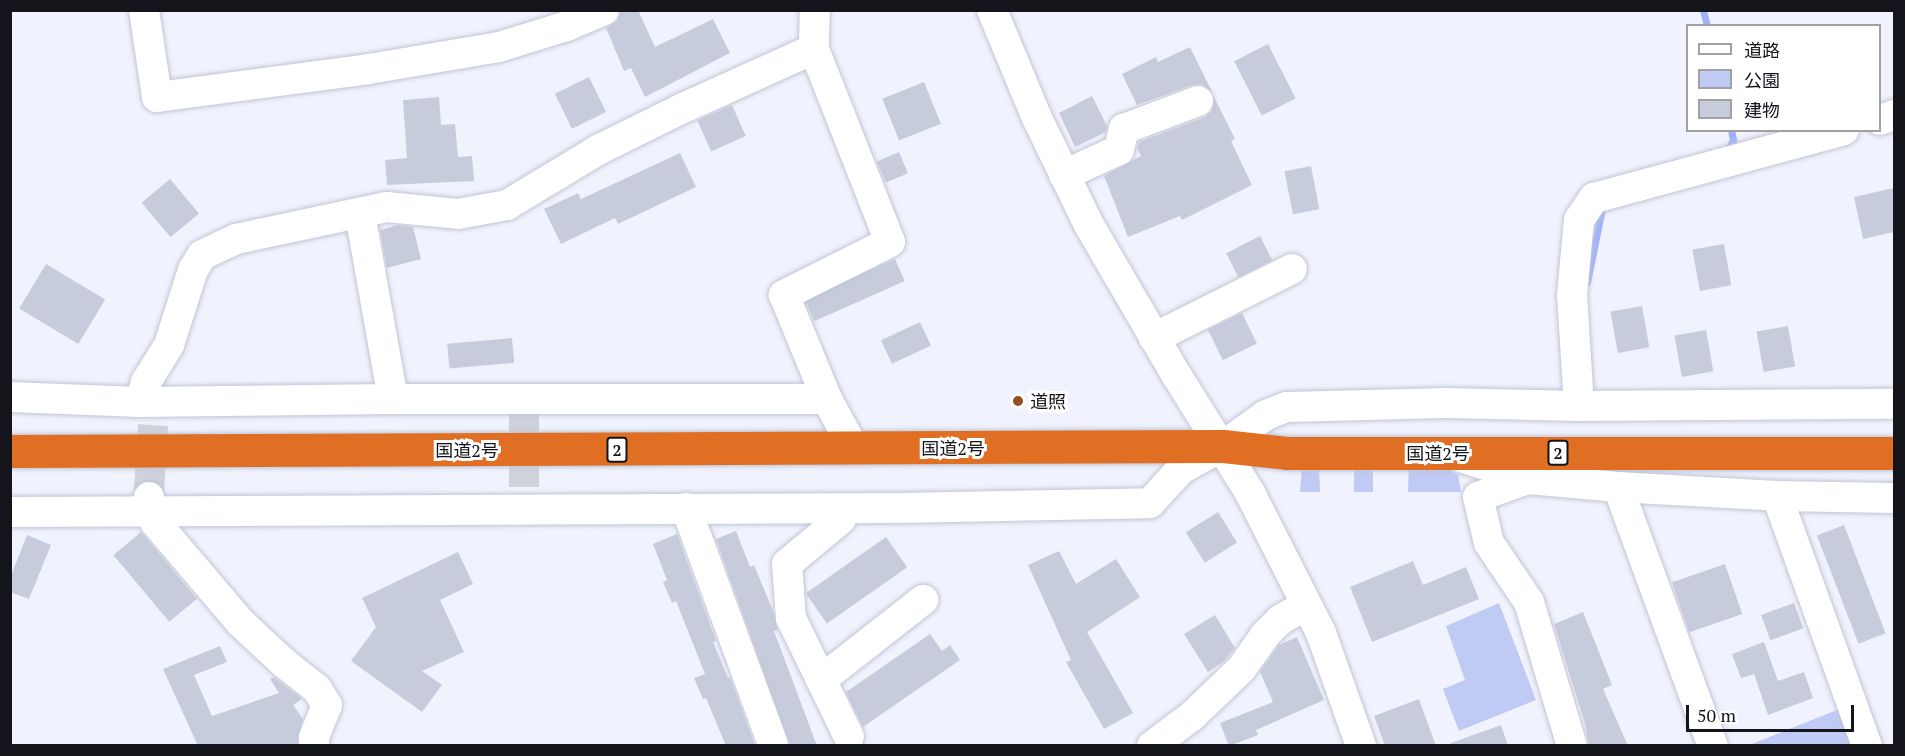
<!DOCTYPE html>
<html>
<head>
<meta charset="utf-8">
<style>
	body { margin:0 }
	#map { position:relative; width:1905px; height:756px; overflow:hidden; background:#f0f3fd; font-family:"PT Serif","Noto Sans JP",serif }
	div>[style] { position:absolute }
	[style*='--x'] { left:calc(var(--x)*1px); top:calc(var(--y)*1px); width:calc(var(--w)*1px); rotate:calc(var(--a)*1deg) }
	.green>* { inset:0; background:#bfcaf5; transform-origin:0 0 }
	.stream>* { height:7px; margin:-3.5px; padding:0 3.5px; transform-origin:3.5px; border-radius:3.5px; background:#a1b2fd }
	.building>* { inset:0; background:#c7ccdc; transform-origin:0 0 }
	.minor-tunnel>* { height:30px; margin-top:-15px; transform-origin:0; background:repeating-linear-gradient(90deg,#cfd2db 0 30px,transparent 0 45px) }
	.roads { filter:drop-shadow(0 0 2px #c1c5d5) drop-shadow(0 0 2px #c1c5d5) }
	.minor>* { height:30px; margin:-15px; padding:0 15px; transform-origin:15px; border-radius:15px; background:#fff }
	.highway>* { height:33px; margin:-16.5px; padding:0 16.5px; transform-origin:16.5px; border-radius:16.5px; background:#e06f24 }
	.dots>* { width:16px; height:16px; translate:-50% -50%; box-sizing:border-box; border:3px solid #fff; border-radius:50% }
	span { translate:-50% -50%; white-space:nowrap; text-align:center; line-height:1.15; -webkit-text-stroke:6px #fff; paint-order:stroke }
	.shield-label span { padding:2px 4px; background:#fff; border:2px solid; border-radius:4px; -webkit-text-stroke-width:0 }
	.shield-label { font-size:16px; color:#13151a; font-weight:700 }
	.poi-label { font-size:18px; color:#13151a }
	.left { translate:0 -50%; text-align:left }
	.street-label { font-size:18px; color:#13151a }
	.frame { position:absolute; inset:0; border:12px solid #13151a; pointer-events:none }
	.legend { position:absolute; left:1686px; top:24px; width:195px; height:108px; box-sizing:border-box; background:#fff; border:2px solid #a1a1a3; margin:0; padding:8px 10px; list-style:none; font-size:18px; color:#13151a }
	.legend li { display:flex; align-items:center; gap:12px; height:30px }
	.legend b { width:30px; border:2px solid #a1a1a3 }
	.scale { position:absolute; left:1686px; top:705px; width:168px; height:27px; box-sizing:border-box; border:3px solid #13151a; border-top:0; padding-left:8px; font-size:18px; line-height:21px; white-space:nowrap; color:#13151a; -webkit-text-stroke:4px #fff; paint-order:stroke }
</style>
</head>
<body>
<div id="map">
	<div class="green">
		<i style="clip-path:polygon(1409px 462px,1438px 463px,1458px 475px,1461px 492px,1408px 492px)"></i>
		<i style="left:1354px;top:464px;width:19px;height:28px"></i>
		<i style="clip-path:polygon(1302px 466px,1319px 467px,1320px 492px,1300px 492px)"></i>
		<i style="clip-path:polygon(1499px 603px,1536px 700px,1459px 731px,1443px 689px,1465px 680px,1446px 626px)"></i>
		<i style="clip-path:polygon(1842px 708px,1857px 746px,1747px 746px)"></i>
	</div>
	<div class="stream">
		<i style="--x:1703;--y:10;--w:16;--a:76"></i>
		<i style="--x:1727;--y:150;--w:12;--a:-59"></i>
		<i style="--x:1733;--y:140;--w:10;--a:-101"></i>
		<i style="--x:1587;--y:282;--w:76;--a:-78.5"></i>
	</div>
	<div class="building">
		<i style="clip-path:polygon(621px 10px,638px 10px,655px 47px,713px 19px,730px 53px,645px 97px,631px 68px,624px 71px,606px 28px,617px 21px)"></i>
		<i style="left:1268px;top:44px;width:61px;height:38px;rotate:63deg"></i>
		<i style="clip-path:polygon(1190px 47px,1212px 92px,1201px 84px,1192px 85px,1137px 105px,1122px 74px,1156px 57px,1158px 62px)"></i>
		<i style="left:589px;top:77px;width:39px;height:38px;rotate:64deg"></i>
		<i style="left:924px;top:82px;width:45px;height:45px;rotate:68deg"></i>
		<i style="clip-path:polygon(1092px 96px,1107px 126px,1106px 132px,1075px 147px,1059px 113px)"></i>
		<i style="clip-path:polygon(439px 97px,441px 125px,455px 124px,458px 157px,472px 156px,474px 181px,387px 185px,385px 160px,407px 158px,403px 100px)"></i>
		<i style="clip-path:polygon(1214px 97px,1235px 139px,1231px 141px,1252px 185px,1182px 220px,1180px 216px,1128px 237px,1104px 176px,1141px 156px,1137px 148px,1139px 142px,1205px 117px,1212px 111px)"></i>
		<i style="left:732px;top:105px;width:34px;height:38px;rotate:66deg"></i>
		<i style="left:899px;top:152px;width:23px;height:24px;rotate:67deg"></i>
		<i style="clip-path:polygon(680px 153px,696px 187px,618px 224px,615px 218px,561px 244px,544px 209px,578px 193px,581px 199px)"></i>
		<i style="left:1311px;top:166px;width:44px;height:27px;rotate:79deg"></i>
		<i style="left:170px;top:179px;width:45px;height:37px;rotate:50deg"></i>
		<i style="clip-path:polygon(1894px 188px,1894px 232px,1863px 239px,1854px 197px)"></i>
		<i style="clip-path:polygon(398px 225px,413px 227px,421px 259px,387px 268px,380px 230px)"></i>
		<i style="left:1260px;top:236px;width:27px;height:38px;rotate:63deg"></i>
		<i style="left:1724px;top:244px;width:42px;height:32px;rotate:80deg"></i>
		<i style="left:895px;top:259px;width:24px;height:99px;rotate:66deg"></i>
		<i style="left:46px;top:264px;width:69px;height:52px;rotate:31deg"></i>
		<i style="left:1642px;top:306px;width:42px;height:32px;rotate:80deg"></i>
		<i style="left:1242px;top:313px;width:34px;height:38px;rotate:64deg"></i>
		<i style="left:920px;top:322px;width:26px;height:43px;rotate:65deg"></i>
		<i style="left:1788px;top:326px;width:41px;height:32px;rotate:80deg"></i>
		<i style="left:1706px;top:330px;width:42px;height:32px;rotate:80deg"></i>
		<i style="left:512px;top:338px;width:25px;height:65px;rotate:85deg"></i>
		<i style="left:1218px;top:512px;width:36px;height:38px;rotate:58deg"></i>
		<i style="left:1844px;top:525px;width:116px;height:29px;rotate:69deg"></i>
		<i style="clip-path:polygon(736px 531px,750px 567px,754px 565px,773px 611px,778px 630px,774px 631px,817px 746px,790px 746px,716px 539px)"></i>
		<i style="left:141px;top:532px;width:87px;height:36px;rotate:50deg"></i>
		<i style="clip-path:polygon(677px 534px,716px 641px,713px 642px,728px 678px,730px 677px,755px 746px,726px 746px,706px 698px,703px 699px,694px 678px,705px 674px,676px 601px,672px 603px,663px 582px,667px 580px,653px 544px)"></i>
		<i style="clip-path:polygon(27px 535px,51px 545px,29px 599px,10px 592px,10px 578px)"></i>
		<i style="left:886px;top:537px;width:37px;height:98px;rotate:55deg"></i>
		<i style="clip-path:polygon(1059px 551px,1076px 584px,1116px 559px,1140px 597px,1087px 632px,1133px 713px,1104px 729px,1066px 662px,1071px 660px,1028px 565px)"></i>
		<i style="clip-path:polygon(458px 552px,473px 584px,440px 600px,464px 652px,422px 671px,442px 685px,422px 712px,351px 661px,376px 627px,362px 598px)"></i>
		<i style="clip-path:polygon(1413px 561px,1423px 585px,1466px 567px,1479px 599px,1372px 642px,1350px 587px)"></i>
		<i style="left:1725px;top:564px;width:53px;height:56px;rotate:71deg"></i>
		<i style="left:1794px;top:603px;width:27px;height:35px;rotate:70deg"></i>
		<i style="clip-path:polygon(1583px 612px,1612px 685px,1603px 689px,1628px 746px,1589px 746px,1585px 724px,1554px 624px)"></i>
		<i style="clip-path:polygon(1215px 615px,1235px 648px,1223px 662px,1208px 672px,1184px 634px)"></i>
		<i style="clip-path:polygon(930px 634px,942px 651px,950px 645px,960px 660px,863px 727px,846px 692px)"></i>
		<i style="clip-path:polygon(1297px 637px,1324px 700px,1256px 730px,1258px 735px,1229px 746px,1220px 723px,1273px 702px,1260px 672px,1279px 645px)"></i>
		<i style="clip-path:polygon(1764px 642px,1778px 681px,1804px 672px,1813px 698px,1768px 715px,1754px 674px,1741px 678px,1732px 654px)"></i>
		<i style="clip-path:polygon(220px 646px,227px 662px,194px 675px,212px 716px,279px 693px,270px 679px,274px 677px,302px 699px,293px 705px,303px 719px,297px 746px,198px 746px,163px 669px)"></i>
		<i style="clip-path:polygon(1419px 699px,1436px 746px,1385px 746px,1374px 716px)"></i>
		<i style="clip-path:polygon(1501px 725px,1508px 746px,1451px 746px,1451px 743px)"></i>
	</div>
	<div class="minor-tunnel">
		<i style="--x:524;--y:412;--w:79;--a:90"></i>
		<i style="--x:149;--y:491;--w:66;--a:-86.5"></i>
	</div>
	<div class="roads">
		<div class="minor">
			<i style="--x:144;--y:10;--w:88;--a:81.5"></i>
			<i style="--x:157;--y:97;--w:214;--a:-7.5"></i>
			<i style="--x:369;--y:69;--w:132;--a:-9.6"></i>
			<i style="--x:499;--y:47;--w:71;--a:-17.2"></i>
			<i style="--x:567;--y:26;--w:40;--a:-23.4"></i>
			<i style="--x:992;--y:10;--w:117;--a:67.4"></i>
			<i style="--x:1037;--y:118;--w:119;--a:64.1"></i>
			<i style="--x:1089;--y:225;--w:175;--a:59.8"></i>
			<i style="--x:1177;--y:376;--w:138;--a:58"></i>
			<i style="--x:1250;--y:493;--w:157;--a:63.1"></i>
			<i style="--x:1321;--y:633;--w:120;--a:70.5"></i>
			<i style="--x:814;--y:49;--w:207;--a:68.5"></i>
			<i style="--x:890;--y:242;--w:119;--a:153.4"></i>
			<i style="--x:784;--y:295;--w:113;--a:67.5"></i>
			<i style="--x:1880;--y:120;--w:15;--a:-20"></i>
			<i style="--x:1064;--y:175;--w:60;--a:-24.4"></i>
			<i style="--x:1119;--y:150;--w:22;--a:-77"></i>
			<i style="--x:1124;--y:129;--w:79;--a:-20.7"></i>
			<i style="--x:360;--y:214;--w:188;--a:79.9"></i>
			<i style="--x:1154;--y:338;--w:154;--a:-26.6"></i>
			<i style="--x:10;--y:397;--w:130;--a:2.2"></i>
			<i style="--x:140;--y:402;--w:253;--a:-0.7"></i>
			<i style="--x:393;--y:399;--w:434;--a:0"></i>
			<i style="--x:827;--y:399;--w:57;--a:61.6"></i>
			<i style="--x:140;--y:402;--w:21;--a:-73"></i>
			<i style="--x:146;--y:382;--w:44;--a:-58.1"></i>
			<i style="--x:169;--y:345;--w:79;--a:-72.3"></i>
			<i style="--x:193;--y:270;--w:17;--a:-59"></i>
			<i style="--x:202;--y:255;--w:38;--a:-25"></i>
			<i style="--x:236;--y:239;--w:154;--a:-12"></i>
			<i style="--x:387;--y:207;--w:71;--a:5.6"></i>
			<i style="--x:458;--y:214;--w:50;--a:-10.4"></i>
			<i style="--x:507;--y:205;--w:109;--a:-31.1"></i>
			<i style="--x:600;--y:149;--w:90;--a:-26.3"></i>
			<i style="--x:681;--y:109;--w:146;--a:-24.3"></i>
			<i style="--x:814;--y:49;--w:39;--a:-89"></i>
			<i style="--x:1579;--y:406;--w:111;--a:-93.6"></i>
			<i style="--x:1572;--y:295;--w:75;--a:-84.7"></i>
			<i style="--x:1579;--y:220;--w:27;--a:-56"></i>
			<i style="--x:1594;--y:198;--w:259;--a:-15.2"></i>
			<i style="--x:1461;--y:457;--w:71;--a:18.2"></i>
			<i style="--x:1528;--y:479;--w:90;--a:5.1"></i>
			<i style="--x:1618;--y:487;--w:159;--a:3.2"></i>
			<i style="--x:1777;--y:496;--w:117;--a:1"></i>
			<i style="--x:1528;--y:479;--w:53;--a:160.2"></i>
			<i style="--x:1478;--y:497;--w:47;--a:76.6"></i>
			<i style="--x:1489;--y:543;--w:71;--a:55.9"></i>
			<i style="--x:1529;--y:602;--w:150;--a:73.4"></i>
			<i style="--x:1618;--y:487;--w:276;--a:69.9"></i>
			<i style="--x:1777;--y:496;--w:266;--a:70.2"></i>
			<i style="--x:149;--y:497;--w:13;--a:90"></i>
			<i style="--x:149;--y:510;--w:13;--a:63"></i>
			<i style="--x:155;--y:522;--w:133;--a:49.6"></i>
			<i style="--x:241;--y:623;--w:59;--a:42.9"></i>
			<i style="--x:284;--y:663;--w:42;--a:38.2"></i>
			<i style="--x:317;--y:689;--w:19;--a:58"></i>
			<i style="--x:327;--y:705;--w:35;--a:112"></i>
			<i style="--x:314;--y:738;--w:8;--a:90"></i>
			<i style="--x:686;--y:508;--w:252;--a:69.8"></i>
			<i style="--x:10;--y:512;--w:890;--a:-0.26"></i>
			<i style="--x:900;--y:508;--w:250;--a:-1.1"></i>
			<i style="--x:1150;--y:503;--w:46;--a:-47.6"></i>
			<i style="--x:1181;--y:469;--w:48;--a:-28.7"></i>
			<i style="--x:1223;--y:446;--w:53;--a:-35.8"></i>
			<i style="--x:1266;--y:415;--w:22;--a:-21"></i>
			<i style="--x:1287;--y:407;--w:159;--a:-1.4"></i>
			<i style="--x:1446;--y:403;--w:133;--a:1.3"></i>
			<i style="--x:1579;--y:406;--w:315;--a:-0.4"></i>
			<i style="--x:841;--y:519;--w:70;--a:140.2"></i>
			<i style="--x:787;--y:564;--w:54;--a:85.8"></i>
			<i style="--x:791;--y:618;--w:132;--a:64"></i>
			<i style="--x:821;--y:680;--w:130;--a:-38.1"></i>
			<i style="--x:1152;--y:746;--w:50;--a:-36.9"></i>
			<i style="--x:1192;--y:716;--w:69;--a:-43.8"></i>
			<i style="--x:1242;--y:668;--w:39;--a:-55"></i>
			<i style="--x:1264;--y:636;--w:23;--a:-45"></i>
			<i style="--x:1280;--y:620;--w:30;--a:-30"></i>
		</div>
		<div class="highway">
			<i style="--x:10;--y:451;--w:1213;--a:-0.24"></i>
			<i style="--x:1223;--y:446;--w:64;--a:6.2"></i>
			<i style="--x:1287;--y:453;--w:607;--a:0"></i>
		</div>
	</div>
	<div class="dots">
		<i style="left:1018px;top:401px;background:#944f25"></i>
	</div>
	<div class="shield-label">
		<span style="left:617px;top:450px">2</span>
		<span style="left:1558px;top:453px">2</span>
	</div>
	<div class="poi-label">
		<span class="left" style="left:1030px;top:401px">道照</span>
	</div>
	<div class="street-label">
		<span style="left:953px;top:448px">国道2号</span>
		<span style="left:467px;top:450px">国道2号</span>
		<span style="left:1438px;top:453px">国道2号</span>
	</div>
	<div class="frame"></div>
	<ul class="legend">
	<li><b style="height:8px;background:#fff"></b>道路</li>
	<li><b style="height:16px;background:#bfcaf5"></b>公園</li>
	<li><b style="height:16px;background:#c7ccdc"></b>建物</li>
	</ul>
	<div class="scale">50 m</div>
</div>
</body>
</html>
